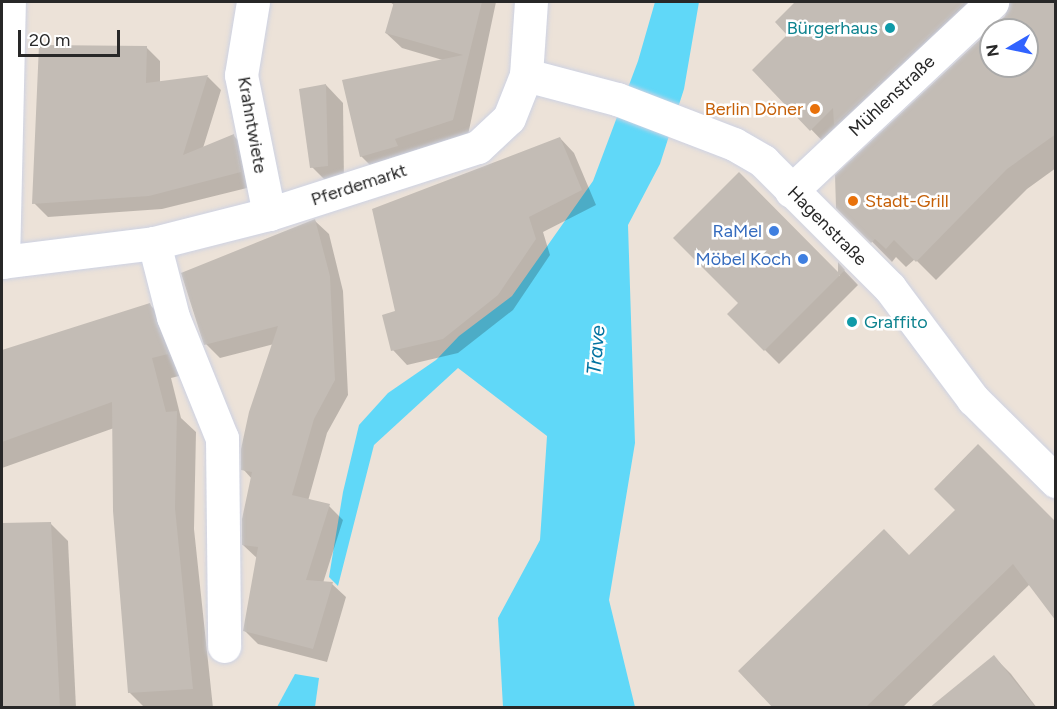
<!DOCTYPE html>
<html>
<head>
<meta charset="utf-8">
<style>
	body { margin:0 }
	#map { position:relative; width:1057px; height:709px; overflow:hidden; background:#ece2d8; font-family:Figtree,sans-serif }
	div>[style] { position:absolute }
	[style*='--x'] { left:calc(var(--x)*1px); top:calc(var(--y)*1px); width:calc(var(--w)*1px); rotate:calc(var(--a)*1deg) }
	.water>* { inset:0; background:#60d8f8 }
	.shadow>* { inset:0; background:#0003 }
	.building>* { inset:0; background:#c3bcb5 }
	.roads { filter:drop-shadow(0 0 2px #cdd2e3) drop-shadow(0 0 2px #cdd2e3) }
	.minor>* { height:33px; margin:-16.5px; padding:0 16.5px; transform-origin:16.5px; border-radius:16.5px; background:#fff }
	.dots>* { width:16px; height:16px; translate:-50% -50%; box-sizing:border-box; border:3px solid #fff; border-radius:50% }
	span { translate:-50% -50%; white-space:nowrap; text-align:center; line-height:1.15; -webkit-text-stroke:5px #fff; paint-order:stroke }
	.culture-label { font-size:18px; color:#0d838f }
	.right { translate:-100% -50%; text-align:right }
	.left { translate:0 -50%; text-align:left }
	.street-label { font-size:18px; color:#282828 }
	.food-label { font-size:18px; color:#c56008 }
	.shop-label { font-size:18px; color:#366cbe }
	.water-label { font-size:20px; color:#0273a1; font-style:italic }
	.frame { position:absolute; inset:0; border:3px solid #282828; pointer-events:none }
	.north { position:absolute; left:979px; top:18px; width:60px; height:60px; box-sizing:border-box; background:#fff; border:2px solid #a9a9a9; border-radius:50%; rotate:261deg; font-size:16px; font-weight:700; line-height:24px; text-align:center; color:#282828 }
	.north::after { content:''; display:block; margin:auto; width:21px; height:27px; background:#3163ff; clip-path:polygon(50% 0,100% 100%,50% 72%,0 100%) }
	.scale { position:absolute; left:18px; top:30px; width:102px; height:27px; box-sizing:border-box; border:3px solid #282828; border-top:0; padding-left:8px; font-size:18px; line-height:21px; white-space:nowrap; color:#282828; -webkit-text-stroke:4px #fff; paint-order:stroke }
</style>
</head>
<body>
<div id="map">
	<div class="water">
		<i style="clip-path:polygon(655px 2px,699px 2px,684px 89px,660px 164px,628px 225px,635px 443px,609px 600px,635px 707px,503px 707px,498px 618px,540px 540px,547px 436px,458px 368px,374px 445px,338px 586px,329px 577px,343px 492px,359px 425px,388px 393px,436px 360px,459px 336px,512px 296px,593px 181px,638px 61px)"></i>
		<i style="clip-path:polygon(295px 674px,319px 678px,315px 707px,277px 707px)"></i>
	</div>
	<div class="shadow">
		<i style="clip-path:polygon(390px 2px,496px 2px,468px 135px,377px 172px,361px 156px,446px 61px,402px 48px,386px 33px,394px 5px)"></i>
		<i style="clip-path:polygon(798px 2px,1056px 2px,1056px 168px,1027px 189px,936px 280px,915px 259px,906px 267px,896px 257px,892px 262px,838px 207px,991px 31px,991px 66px,1027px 66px,1027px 30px,992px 30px,1006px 16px,1010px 6px,1000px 7px,831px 150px,754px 70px,789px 35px,777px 22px)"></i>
		<i style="clip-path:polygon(146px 47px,160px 61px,160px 83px,208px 77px,221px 90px,203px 148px,233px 135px,247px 149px,255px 186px,162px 209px,48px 217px,34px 203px)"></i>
		<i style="clip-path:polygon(326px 85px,343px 103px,344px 183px,329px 184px,312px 167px)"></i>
		<i style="clip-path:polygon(560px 138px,574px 153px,596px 205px,543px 232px,550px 255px,513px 310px,458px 353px,407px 365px,393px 350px,397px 312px)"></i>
		<i style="clip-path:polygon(739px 174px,840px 276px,840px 266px,858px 285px,779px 364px,729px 314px,740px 303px)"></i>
		<i style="clip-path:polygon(315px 221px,329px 234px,343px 291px,348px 395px,327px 433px,308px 501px,329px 506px,343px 520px,323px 583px,332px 584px,346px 597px,327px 662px,258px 644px,244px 630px,258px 559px,243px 545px,252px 479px,243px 469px,274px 344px,220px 358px,206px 344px)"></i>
		<i style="clip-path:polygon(150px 305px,170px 325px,187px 374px,171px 378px,181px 418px,196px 432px,194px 529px,213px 708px,145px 708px,129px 692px,114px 428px,2px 468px,2px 352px)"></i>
		<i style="clip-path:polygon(2px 524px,51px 524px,68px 541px,76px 708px,3px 708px)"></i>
		<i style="clip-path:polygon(1056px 524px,1030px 584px,902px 708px,775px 708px,910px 557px)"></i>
		<i style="clip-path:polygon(994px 657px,1011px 674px,1037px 708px,960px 708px)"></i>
	</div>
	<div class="building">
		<i style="clip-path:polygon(394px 2px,482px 2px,453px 120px,395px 139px,398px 146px,360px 157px,342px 80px,463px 55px,385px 33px)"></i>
		<i style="clip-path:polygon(795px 2px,965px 2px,834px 125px,833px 108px,810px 131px,752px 70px,787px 35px,775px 22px)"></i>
		<i style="clip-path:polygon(evenodd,1010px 2px,1056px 2px,1056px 134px,1007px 169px,916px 262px,894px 240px,886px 249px,875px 239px,871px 243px,836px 208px,835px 175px,1005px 16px,1010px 2px,991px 30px,1027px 30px,1027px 66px,991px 66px,991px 30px)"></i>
		<i style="clip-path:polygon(39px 45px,147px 46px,146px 83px,208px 75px,183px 155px,234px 134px,241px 172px,149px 196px,32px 204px)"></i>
		<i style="clip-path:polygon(326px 84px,328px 166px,310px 168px,299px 89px)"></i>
		<i style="clip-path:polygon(560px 137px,582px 190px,529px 217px,536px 239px,498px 295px,443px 339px,391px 351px,382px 315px,395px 311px,372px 209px)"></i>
		<i style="clip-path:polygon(739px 172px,838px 272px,838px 262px,845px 270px,764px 351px,727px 314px,738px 303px,673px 238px)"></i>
		<i style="clip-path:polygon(315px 219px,330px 276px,335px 380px,314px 419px,292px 495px,330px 504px,306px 580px,333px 582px,313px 649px,243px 631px,258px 547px,242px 545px,242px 519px,252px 472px,241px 470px,241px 449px,249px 412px,278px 326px,204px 345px,181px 273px)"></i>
		<i style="clip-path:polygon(150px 303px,168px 354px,152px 358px,166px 412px,177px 411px,175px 508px,193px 689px,128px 693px,113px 511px,112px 402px,2px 442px,2px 350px)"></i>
		<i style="clip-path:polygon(978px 444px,1056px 522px,1056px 621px,1013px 564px,865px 708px,773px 708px,738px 671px,884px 529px,909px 555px,955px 510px,934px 489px)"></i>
		<i style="clip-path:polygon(51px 522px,60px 708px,2px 708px,2px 523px)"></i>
		<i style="clip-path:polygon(994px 655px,1036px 708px,929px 708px)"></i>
	</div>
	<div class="roads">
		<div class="minor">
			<i style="--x:253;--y:2;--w:74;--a:99.3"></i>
			<i style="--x:241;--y:75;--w:142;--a:78.6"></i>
			<i style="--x:526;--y:75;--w:94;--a:14.8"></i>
			<i style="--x:617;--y:99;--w:125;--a:21"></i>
			<i style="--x:734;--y:144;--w:34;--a:30"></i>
			<i style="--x:763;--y:161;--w:180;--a:45"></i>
			<i style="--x:890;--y:288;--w:139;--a:53.2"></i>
			<i style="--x:973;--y:399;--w:117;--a:44.7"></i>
			<i style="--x:791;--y:191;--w:276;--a:-43.2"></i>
			<i style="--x:154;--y:243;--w:76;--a:75.6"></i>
			<i style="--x:173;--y:317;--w:131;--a:68"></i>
			<i style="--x:222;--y:438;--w:208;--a:89.4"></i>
			<i style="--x:2;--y:262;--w:153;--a:-7.1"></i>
			<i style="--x:154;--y:243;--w:119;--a:-14.2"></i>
			<i style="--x:269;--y:214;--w:219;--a:-17.8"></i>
			<i style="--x:478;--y:147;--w:42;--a:-43.1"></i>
			<i style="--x:509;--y:118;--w:46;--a:-68.4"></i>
			<i style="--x:526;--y:75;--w:73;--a:-86.1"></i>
			<i style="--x:3;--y:262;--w:260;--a:-88.7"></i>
		</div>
	</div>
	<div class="dots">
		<i style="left:890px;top:28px;background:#0f9aa8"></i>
		<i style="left:815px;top:109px;background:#e8710a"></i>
		<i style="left:853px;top:201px;background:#e8710a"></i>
		<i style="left:774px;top:231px;background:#3f7fe0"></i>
		<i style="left:803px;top:259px;background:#3f7fe0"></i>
		<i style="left:852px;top:322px;background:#0f9aa8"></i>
	</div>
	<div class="culture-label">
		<span class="right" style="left:878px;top:28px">Bürgerhaus</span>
		<span class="left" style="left:864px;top:322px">Graffito</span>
	</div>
	<div class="street-label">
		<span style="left:892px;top:96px;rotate:-43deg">Mühlenstraße</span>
		<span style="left:252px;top:125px;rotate:80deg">Krahntwiete</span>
		<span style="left:359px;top:185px;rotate:-18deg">Pferdemarkt</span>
		<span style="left:827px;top:226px;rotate:45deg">Hagenstraße</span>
	</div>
	<div class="food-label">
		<span class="right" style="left:803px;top:109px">Berlin Döner</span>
		<span class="left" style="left:865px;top:201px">Stadt-Grill</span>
	</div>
	<div class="shop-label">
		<span class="right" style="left:762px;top:231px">RaMel</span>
		<span class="right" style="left:791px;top:259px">Möbel Koch</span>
	</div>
	<div class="water-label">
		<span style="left:596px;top:350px;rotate:-85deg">Trave</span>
	</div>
	<div class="frame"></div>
	<div class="north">N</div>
	<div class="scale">20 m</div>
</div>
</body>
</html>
